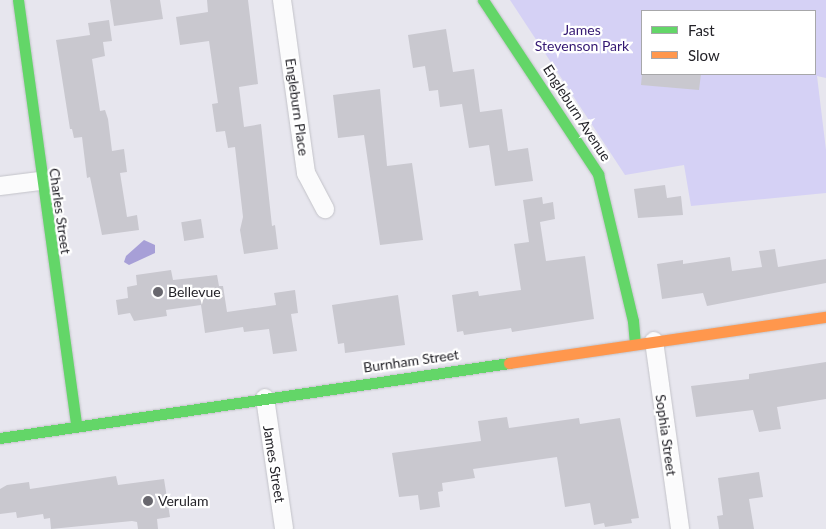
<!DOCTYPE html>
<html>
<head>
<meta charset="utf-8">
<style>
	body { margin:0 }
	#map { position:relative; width:826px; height:529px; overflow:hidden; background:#e7e6ee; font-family:Lato,sans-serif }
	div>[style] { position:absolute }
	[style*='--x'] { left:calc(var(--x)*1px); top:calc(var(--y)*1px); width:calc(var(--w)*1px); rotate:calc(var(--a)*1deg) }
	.green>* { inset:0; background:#d5d1f5 }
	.water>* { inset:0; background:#a79fd7 }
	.building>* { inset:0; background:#c9c8cf; transform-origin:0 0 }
	.roads { filter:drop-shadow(0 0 1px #c3c3c9) drop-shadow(0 0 1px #c3c3c9) }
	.street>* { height:18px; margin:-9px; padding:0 9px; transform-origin:9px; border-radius:9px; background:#fbfbfc }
	.fast>* { height:11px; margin:-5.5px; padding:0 5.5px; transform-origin:5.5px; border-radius:5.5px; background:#63d668 }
	.slow>* { height:11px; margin:-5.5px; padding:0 5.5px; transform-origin:5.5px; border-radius:5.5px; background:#ff974d }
	.dots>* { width:14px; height:14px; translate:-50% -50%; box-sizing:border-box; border:2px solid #fff; border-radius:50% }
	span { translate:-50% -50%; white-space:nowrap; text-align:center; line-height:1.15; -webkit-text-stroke:4.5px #fff; paint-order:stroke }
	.park-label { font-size:14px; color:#341872 }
	.street-label { font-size:14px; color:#242329 }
	.poi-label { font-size:14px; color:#242329 }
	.left { translate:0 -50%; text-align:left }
	.legend { position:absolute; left:641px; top:10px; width:175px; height:65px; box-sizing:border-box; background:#fff; border:1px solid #a7a7a9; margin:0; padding:6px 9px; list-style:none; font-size:15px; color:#242329 }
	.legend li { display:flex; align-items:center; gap:10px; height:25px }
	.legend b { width:25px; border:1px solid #a7a7a9 }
</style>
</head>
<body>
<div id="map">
	<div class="green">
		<i style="clip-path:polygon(evenodd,510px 0,826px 0,826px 78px,817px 76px,826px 150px,826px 193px,691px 206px,684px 165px,625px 175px,510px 0,642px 11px,815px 11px,815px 74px,642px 74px,642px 11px)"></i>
	</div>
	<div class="water">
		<i style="clip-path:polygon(144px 240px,155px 245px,155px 253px,129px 265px,124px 262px,126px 256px)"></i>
	</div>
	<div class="building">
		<i style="clip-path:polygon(110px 0,160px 0,163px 19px,114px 26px)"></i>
		<i style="clip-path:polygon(207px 0,248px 0,258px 84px,239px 87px,244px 127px,261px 124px,272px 226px,275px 225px,278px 249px,244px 254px,240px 230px,243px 217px,235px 147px,228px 148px,225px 131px,216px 132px,212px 104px,218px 103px,209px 41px,180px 45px,176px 17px,208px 12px)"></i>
		<i style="clip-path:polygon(109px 20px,112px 41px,103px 42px,105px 56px,92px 59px,100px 111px,105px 110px,108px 119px,112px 151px,124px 149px,127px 172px,120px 173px,127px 217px,137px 215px,139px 230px,102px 235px,90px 177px,87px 178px,82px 137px,74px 138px,72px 129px,70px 129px,56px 40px,90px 35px,88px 23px)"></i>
		<i style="clip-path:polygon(446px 29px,453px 72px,474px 69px,480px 112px,502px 109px,508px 151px,528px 148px,533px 181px,495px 186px,489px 145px,469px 148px,462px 104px,440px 107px,438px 90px,429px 91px,425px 66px,413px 68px,408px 35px)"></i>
		<i style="clip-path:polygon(642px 74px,701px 74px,699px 90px,641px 85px)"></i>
		<i style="clip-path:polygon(380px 89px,387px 166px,412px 163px,423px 240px,380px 245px,364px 135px,338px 138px,333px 95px)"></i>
		<i style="clip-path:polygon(665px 185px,667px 198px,681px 196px,683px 215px,638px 218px,634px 189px)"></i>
		<i style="clip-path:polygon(542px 197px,543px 204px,553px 202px,555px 219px,540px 222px,546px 261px,585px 256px,594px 319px,512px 332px,511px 328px,464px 335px,463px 331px,457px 332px,452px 295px,478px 291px,479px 296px,521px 290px,514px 244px,529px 242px,523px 200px)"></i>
		<i style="left:201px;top:219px;width:19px;height:20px;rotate:81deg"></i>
		<i style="clip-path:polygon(775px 249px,778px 267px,826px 259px,826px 283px,707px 306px,703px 293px,662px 299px,657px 264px,683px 260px,683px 264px,730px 257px,732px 271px,762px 267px,759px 251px)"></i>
		<i style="clip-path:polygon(171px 270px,173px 280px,217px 275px,219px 286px,223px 286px,227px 312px,276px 305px,274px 293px,295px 290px,298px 313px,291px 314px,297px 351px,273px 354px,269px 329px,244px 332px,243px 327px,205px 333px,201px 305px,166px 310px,167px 316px,134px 321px,130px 313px,118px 315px,116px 300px,128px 298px,127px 287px,137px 285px,136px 275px)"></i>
		<i style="clip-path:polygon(398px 295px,405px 345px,345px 353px,344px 343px,338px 344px,332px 305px)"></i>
		<i style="clip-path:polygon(826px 362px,826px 399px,777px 407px,781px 429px,759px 432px,753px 410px,696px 417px,691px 386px,749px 379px,749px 374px)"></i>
		<i style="clip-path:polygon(507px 417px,509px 428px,579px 418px,580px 424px,620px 418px,639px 518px,631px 519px,632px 523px,605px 527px,604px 523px,594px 525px,590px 503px,565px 507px,557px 457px,473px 469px,475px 478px,442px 483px,443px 491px,438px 492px,440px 507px,420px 510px,418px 495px,399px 497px,392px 453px,481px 441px,478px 421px)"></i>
		<i style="clip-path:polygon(759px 472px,763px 497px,749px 499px,754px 529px,719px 529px,717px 516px,723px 515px,718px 478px)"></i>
		<i style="clip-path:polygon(116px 476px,118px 485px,164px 479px,170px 517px,157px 519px,158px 529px,138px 529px,137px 522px,132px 521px,51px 529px,50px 518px,44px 519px,43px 514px,17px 518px,16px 512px,0 514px,0 489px,7px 485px,29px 482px,30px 489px)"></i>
	</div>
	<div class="roads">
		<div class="street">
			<i style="--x:282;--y:0;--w:175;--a:82.1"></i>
			<i style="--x:306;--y:173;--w:41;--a:62.2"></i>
			<i style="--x:0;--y:186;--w:40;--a:-7.1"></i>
			<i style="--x:654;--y:341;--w:190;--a:82.1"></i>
			<i style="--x:265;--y:398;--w:132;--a:81.7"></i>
		</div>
		<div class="fast">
			<i style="--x:18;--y:0;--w:430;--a:82.2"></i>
			<i style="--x:483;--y:0;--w:209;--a:56.5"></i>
			<i style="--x:598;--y:174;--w:151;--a:76.6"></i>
			<i style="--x:633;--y:321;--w:22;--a:85"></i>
			<i style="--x:0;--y:438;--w:514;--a:-8.38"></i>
		</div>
		<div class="slow">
			<i style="--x:509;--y:363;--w:320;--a:-8.3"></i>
		</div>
	</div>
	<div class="dots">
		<i style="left:158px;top:292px;background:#68676e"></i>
		<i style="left:148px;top:501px;background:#68676e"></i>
	</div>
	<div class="park-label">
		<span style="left:582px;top:38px">James<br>Stevenson Park</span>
	</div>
	<div class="street-label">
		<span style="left:297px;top:107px;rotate:82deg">Engleburn Place</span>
		<span style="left:577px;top:113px;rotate:57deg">Engleburn Avenue</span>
		<span style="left:60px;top:211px;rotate:82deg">Charles Street</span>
		<span style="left:411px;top:361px;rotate:-8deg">Burnham Street</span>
		<span style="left:666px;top:435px;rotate:82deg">Sophia Street</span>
		<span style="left:274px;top:464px;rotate:81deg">James Street</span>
	</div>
	<div class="poi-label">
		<span class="left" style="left:168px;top:292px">Bellevue</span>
		<span class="left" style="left:158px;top:501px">Verulam</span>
	</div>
	<ul class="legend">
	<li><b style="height:6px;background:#63d668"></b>Fast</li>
	<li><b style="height:6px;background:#ff974d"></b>Slow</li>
	</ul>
</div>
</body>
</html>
